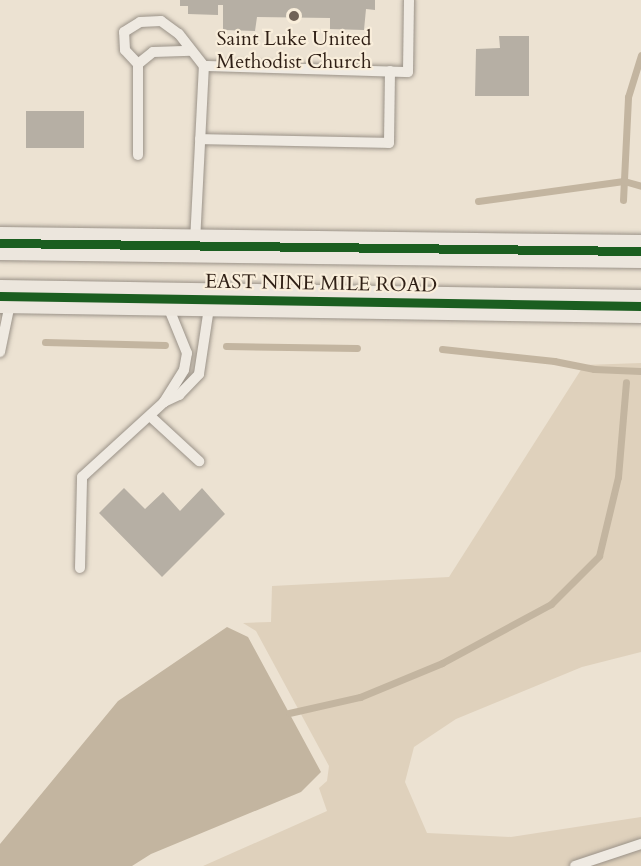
<!DOCTYPE html>
<html>
<head>
<meta charset="utf-8">
<style>
	body { margin:0 }
	#map { position:relative; width:641px; height:866px; overflow:hidden; background:#ece2d2; font-family:Cardo,serif }
	div>[style] { position:absolute }
	[style*='--x'] { left:calc(var(--x)*1px); top:calc(var(--y)*1px); width:calc(var(--w)*1px); rotate:calc(var(--a)*1deg) }
	.green>* { inset:0; background:#dfd1bc }
	.water>* { inset:0; background:#c3b5a0 }
	.stream>* { height:7px; margin:-3.5px; padding:0 3.5px; transform-origin:3.5px; border-radius:3.5px; background:#c3b5a0 }
	.building>* { inset:0; background:#b6afa4; transform-origin:0 0 }
	.roads { filter:drop-shadow(0 0 2px #9a9288) drop-shadow(0 0 2px #9a9288) }
	.service>* { height:10px; margin:-5px; padding:0 5px; transform-origin:5px; border-radius:5px; background:#efeae2 }
	.primary>* { height:33px; margin:-16.5px; padding:0 16.5px; transform-origin:16.5px; border-radius:16.5px; background:#ece6dd }
	.cycleway>* { height:9px; margin:-4.5px; padding:0 4.5px; transform-origin:4.5px; border-radius:4.5px; background:#1b5e20 }
	.dots>* { width:16px; height:16px; translate:-50% -50%; box-sizing:border-box; border:3px solid #f9eedb; border-radius:50% }
	span { translate:-50% -50%; white-space:nowrap; text-align:center; line-height:1.15; -webkit-text-stroke:4.5px #f9eedb; paint-order:stroke }
	.poi-label { font-size:20px; color:#2f1f15 }
	.street-label { font-size:20px; color:#2f1f15 }
</style>
</head>
<body>
<div id="map">
	<div class="green">
		<i style="clip-path:polygon(641px 363px,641px 652px,582px 667px,456px 719px,414px 747px,405px 782px,427px 833px,511px 837px,641px 817px,641px 866px,203px 866px,327px 811px,319px 788px,327px 781px,329px 766px,256px 631px,243px 623px,271px 622px,272px 586px,449px 577px,584px 365px)"></i>
	</div>
	<div class="water">
		<i style="clip-path:polygon(227px 627px,248px 637px,321px 772px,301px 792px,151px 854px,132px 866px,0 866px,0 844px,118px 701px)"></i>
	</div>
	<div class="stream">
		<i style="--x:623;--y:200;--w:103;--a:-87.2"></i>
		<i style="--x:628;--y:97;--w:44;--a:-72.8"></i>
		<i style="--x:478;--y:201;--w:147;--a:-7.8"></i>
		<i style="--x:624;--y:181;--w:18;--a:16"></i>
		<i style="--x:45;--y:342;--w:120;--a:1.4"></i>
		<i style="--x:226;--y:346;--w:131;--a:0.9"></i>
		<i style="--x:442;--y:349;--w:113;--a:6.1"></i>
		<i style="--x:554;--y:361;--w:41;--a:11.3"></i>
		<i style="--x:594;--y:369;--w:47;--a:2.4"></i>
		<i style="--x:289;--y:713;--w:73;--a:-12.7"></i>
		<i style="--x:360;--y:697;--w:89;--a:-22.5"></i>
		<i style="--x:442;--y:663;--w:124;--a:-28.4"></i>
		<i style="--x:551;--y:604;--w:68;--a:-45"></i>
		<i style="--x:599;--y:556;--w:81;--a:-76.5"></i>
		<i style="--x:618;--y:477;--w:95;--a:-85.2"></i>
	</div>
	<div class="building">
		<i style="clip-path:polygon(180px 0,375px 0,375px 10px,366px 9px,364px 30px,330px 29px,330px 18px,257px 17px,255px 31px,223px 30px,223px 5px,218px 5px,218px 15px,188px 14px,188px 6px,180px 6px)"></i>
		<i style="clip-path:polygon(499px 36px,529px 36px,529px 96px,475px 96px,476px 49px,500px 48px)"></i>
		<i style="left:26px;top:111px;width:58px;height:37px"></i>
		<i style="clip-path:polygon(124px 488px,145px 509px,163px 492px,180px 511px,202px 488px,225px 514px,162px 577px,99px 513px)"></i>
	</div>
	<div class="roads">
		<div class="service">
			<i style="--x:138;--y:64;--w:19;--a:-39"></i>
			<i style="--x:153;--y:52;--w:38;--a:-2"></i>
			<i style="--x:200;--y:139;--w:189;--a:1.2"></i>
			<i style="--x:389;--y:143;--w:72;--a:-89.2"></i>
			<i style="--x:138;--y:155;--w:91;--a:-90"></i>
			<i style="--x:138;--y:64;--w:19;--a:-133"></i>
			<i style="--x:125;--y:50;--w:18;--a:-93"></i>
			<i style="--x:124;--y:32;--w:19;--a:-32"></i>
			<i style="--x:140;--y:22;--w:21;--a:-3"></i>
			<i style="--x:161;--y:21;--w:22;--a:36"></i>
			<i style="--x:179;--y:34;--w:41;--a:52"></i>
			<i style="--x:195;--y:242;--w:176;--a:-87.1"></i>
			<i style="--x:204;--y:66;--w:204;--a:1.7"></i>
			<i style="--x:408;--y:72;--w:72;--a:-89.2"></i>
			<i style="--x:167;--y:304;--w:53;--a:67.8"></i>
			<i style="--x:187;--y:353;--w:17;--a:100"></i>
			<i style="--x:184;--y:370;--w:38;--a:122"></i>
			<i style="--x:164;--y:402;--w:17;--a:-25"></i>
			<i style="--x:179;--y:395;--w:29;--a:-46"></i>
			<i style="--x:199;--y:374;--w:74;--a:-81.4"></i>
			<i style="--x:0;--y:352;--w:54;--a:-78.3"></i>
			<i style="--x:150;--y:416;--w:67;--a:42.6"></i>
			<i style="--x:80;--y:568;--w:91;--a:-88.7"></i>
			<i style="--x:82;--y:477;--w:111;--a:-42.4"></i>
			<i style="--x:575;--y:866;--w:70;--a:-18.4"></i>
		</div>
		<div class="primary">
			<i style="--x:0;--y:243;--w:641;--a:0.72"></i>
			<i style="--x:0;--y:296;--w:641;--a:0.89"></i>
		</div>
	</div>
	<div class="cycleway">
		<i style="--x:0;--y:243;--w:641;--a:0.72"></i>
		<i style="--x:0;--y:296;--w:641;--a:0.89"></i>
	</div>
	<div class="dots">
		<i style="left:294px;top:16px;background:#716357"></i>
	</div>
	<div class="poi-label">
		<span style="left:294px;top:50px">Saint Luke United<br>Methodist Church</span>
	</div>
	<div class="street-label">
		<span style="left:321px;top:283px;rotate:1deg">EAST NINE MILE ROAD</span>
	</div>
</div>
</body>
</html>
